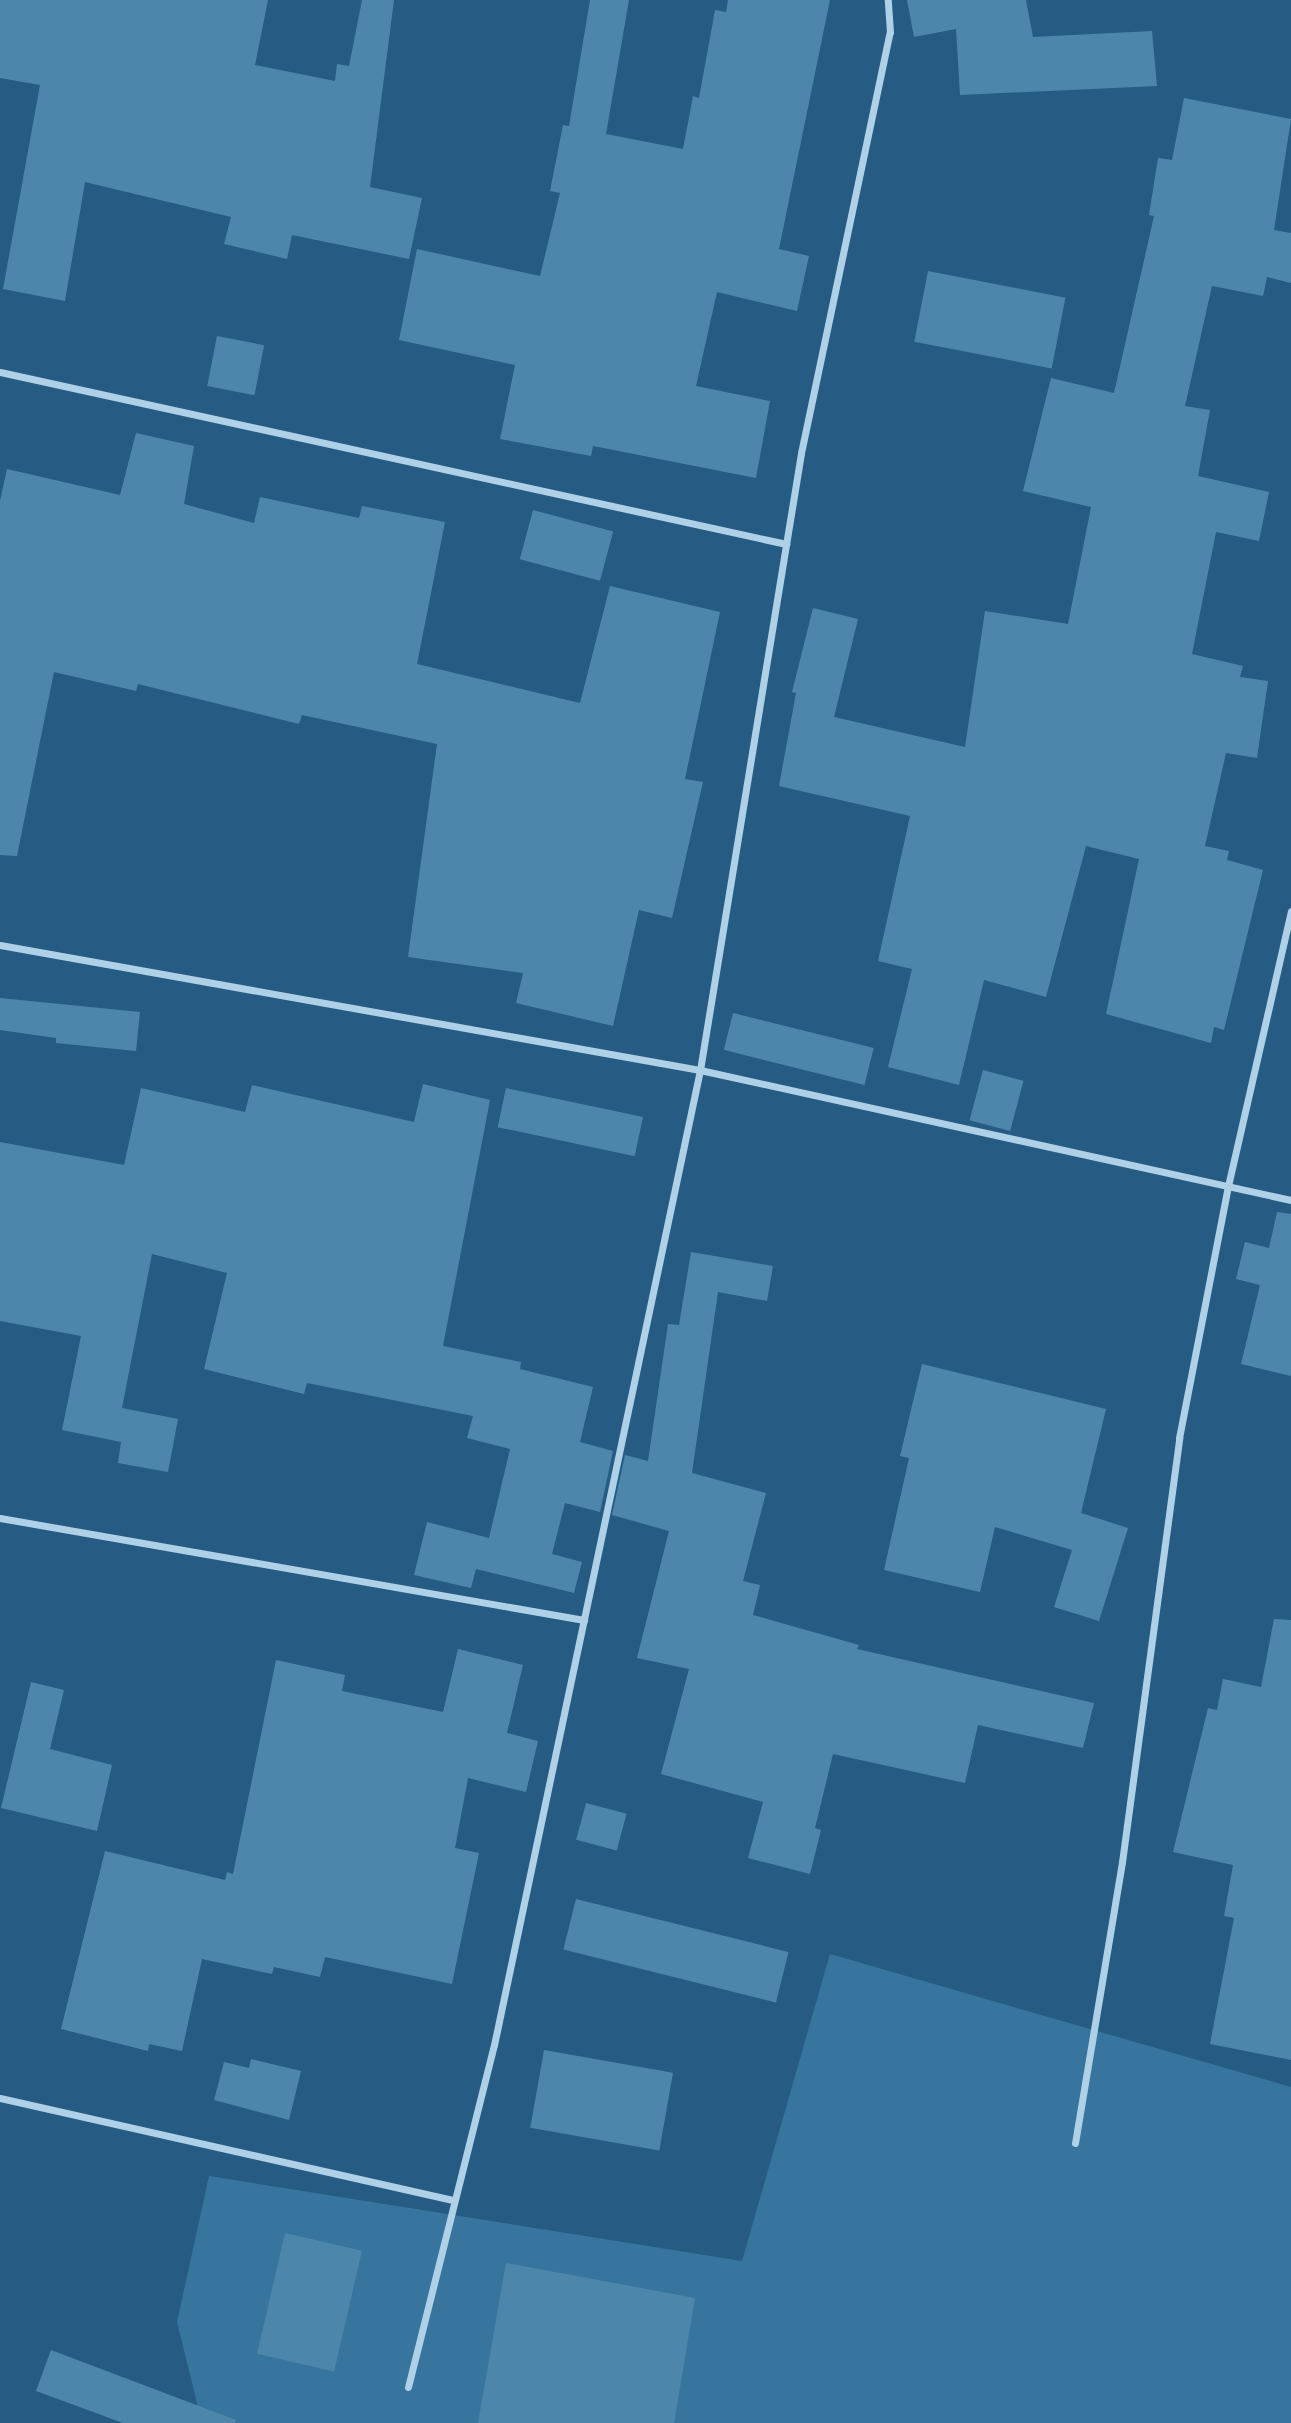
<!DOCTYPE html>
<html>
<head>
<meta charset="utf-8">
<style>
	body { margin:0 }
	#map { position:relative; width:1291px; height:2423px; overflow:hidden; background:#265c83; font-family:Poppins,sans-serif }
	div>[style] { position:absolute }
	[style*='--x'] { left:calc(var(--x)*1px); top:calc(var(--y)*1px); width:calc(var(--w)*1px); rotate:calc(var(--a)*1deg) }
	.green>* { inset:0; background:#37759e }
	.building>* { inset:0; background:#4e86ab; transform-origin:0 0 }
	.minor>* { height:7px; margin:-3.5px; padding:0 3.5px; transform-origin:3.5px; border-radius:3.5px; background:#afd1e7 }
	span { translate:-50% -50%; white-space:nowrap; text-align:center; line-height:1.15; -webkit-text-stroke:5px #265c83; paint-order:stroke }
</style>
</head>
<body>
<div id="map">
	<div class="green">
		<i style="clip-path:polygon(830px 1954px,1291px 2087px,1291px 2423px,202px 2423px,177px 2322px,209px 2176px,742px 2261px)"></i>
	</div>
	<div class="building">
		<i style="clip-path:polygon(0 0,268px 0,255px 65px,335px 81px,337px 64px,349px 66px,362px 0,394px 0,370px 187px,422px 198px,409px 259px,292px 235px,287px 259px,224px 244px,231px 217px,85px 182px,65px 301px,3px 289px,40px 85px,0 78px)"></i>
		<i style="clip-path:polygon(590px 0,629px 0,606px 134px,683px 149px,693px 96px,699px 98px,715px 10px,726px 12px,728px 0,830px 0,779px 249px,809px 256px,797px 311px,717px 292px,696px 386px,770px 401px,756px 478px,593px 446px,591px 456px,500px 439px,515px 365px,399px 340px,417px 249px,540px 276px,560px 193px,550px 191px,563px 125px,569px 126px)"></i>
		<i style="clip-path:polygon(907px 0,1026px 0,1033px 37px,1152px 31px,1157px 86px,960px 95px,956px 29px,914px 37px)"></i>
		<i style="clip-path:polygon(1184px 98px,1291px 119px,1274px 230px,1291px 233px,1291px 283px,1267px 277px,1263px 296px,1212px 286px,1185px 406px,1210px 410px,1198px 476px,1269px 492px,1259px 541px,1216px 532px,1192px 654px,1243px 666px,1240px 677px,1268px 681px,1257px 758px,1226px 753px,1205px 846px,1229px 851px,1227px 860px,1263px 870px,1224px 1030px,1214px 1027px,1211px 1043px,1106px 1014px,1139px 859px,1086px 846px,1046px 997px,984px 980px,959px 1085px,888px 1067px,912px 969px,878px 961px,910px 816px,779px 786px,796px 693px,792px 692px,813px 608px,858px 619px,834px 717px,965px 747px,985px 611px,1068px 624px,1091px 507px,1023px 491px,1051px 378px,1114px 393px,1154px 216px,1149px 215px,1158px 158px,1172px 160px)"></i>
		<i style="left:928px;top:271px;width:140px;height:72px;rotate:11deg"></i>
		<i style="left:217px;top:336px;width:48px;height:51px;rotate:11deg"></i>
		<i style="clip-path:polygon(136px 433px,194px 446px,184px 504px,254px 523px,260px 497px,359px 518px,362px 506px,445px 522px,417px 664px,580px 703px,610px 586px,720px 612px,685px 779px,703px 782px,672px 918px,639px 910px,613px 1026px,516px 1003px,523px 973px,408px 957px,437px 744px,302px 715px,299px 724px,138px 684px,136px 691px,54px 672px,17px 856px,0 855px,0 501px,7px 469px,120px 495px)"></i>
		<i style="left:533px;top:510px;width:83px;height:51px;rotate:15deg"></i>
		<i style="clip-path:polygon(0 998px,140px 1012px,136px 1051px,56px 1043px,56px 1038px,0 1030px)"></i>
		<i style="left:733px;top:1013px;width:145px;height:38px;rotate:14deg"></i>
		<i style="left:983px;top:1070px;width:42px;height:52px;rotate:15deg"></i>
		<i style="clip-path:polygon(423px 1084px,490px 1100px,443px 1346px,521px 1362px,520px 1369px,593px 1387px,580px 1442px,613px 1451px,600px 1512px,565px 1503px,552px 1554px,582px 1562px,574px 1593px,476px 1569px,471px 1588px,414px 1575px,427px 1522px,489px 1538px,510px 1449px,467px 1438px,473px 1416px,307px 1383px,304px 1394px,204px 1369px,227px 1273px,152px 1254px,122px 1408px,178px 1419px,168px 1472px,118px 1463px,121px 1442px,62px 1430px,81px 1336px,0 1321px,0 1142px,124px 1165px,141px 1088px,245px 1112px,252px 1085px,414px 1122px)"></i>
		<i style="left:506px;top:1088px;width:140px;height:40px;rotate:12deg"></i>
		<i style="clip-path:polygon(1277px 1212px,1291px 1214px,1291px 1376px,1241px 1364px,1260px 1285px,1236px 1279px,1245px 1242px,1269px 1248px)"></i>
		<i style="clip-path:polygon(691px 1252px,773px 1266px,767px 1301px,718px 1292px,692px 1473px,766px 1493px,743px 1581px,760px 1585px,753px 1615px,859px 1645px,857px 1649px,1094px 1703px,1083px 1748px,978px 1725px,965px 1783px,833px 1754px,815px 1828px,821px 1830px,810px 1874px,748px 1858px,763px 1802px,661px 1774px,689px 1669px,637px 1658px,669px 1531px,612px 1515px,625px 1455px,648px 1461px,668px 1324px,679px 1325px)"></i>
		<i style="clip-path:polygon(922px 1364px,1106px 1409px,1081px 1513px,1128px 1528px,1099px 1621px,1054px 1607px,1072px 1550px,995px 1527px,980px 1592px,884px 1570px,909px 1458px,900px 1456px)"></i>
		<i style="clip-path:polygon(1274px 1619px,1291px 1620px,1291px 2060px,1210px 2044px,1234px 1918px,1224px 1916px,1233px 1865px,1173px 1852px,1208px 1708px,1217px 1710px,1223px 1679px,1261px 1687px)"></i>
		<i style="clip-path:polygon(458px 1649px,523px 1665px,507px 1733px,538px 1741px,526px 1792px,468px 1778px,455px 1848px,479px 1853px,452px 1984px,325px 1957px,320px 1977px,274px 1967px,272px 1974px,202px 1959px,182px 2051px,149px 2044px,148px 2051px,61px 2029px,105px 1851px,225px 1880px,227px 1872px,233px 1874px,276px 1660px,345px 1675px,342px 1691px,443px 1712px)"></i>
		<i style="clip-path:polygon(31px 1682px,64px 1690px,50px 1749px,112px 1765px,97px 1831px,1px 1808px)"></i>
		<i style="left:586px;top:1803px;width:42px;height:38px;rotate:15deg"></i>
		<i style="left:576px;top:1899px;width:219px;height:52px;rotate:14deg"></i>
		<i style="left:544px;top:2050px;width:131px;height:79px;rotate:10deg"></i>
		<i style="clip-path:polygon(251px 2059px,301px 2071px,289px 2120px,214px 2100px,224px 2062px,249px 2068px)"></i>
		<i style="left:285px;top:2233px;width:79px;height:124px;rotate:13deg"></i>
		<i style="clip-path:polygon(506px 2263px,695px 2298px,674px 2423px,478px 2423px)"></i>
		<i style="clip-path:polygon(51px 2350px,236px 2420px,235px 2423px,123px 2423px,36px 2391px)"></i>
	</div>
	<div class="minor">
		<i style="--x:0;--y:372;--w:805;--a:12.34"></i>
		<i style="--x:0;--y:945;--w:711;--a:10.12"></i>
		<i style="--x:700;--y:1070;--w:605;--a:12.41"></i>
		<i style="--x:0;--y:1518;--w:593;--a:9.91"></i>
		<i style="--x:0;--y:2098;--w:463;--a:12.7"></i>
		<i style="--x:1075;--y:2143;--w:285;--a:-80.5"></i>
		<i style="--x:1122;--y:1862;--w:428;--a:-82.3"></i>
		<i style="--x:1179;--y:1438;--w:257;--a:-79"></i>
		<i style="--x:1228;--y:1186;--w:282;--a:-77.1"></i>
		<i style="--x:408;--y:2387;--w:353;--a:-75.9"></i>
		<i style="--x:494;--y:2045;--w:997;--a:-78.07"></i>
		<i style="--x:700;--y:1070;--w:625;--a:-80.7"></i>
		<i style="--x:801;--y:453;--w:430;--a:-78.1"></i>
		<i style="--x:890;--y:32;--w:32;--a:-94"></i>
	</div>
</div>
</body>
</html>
